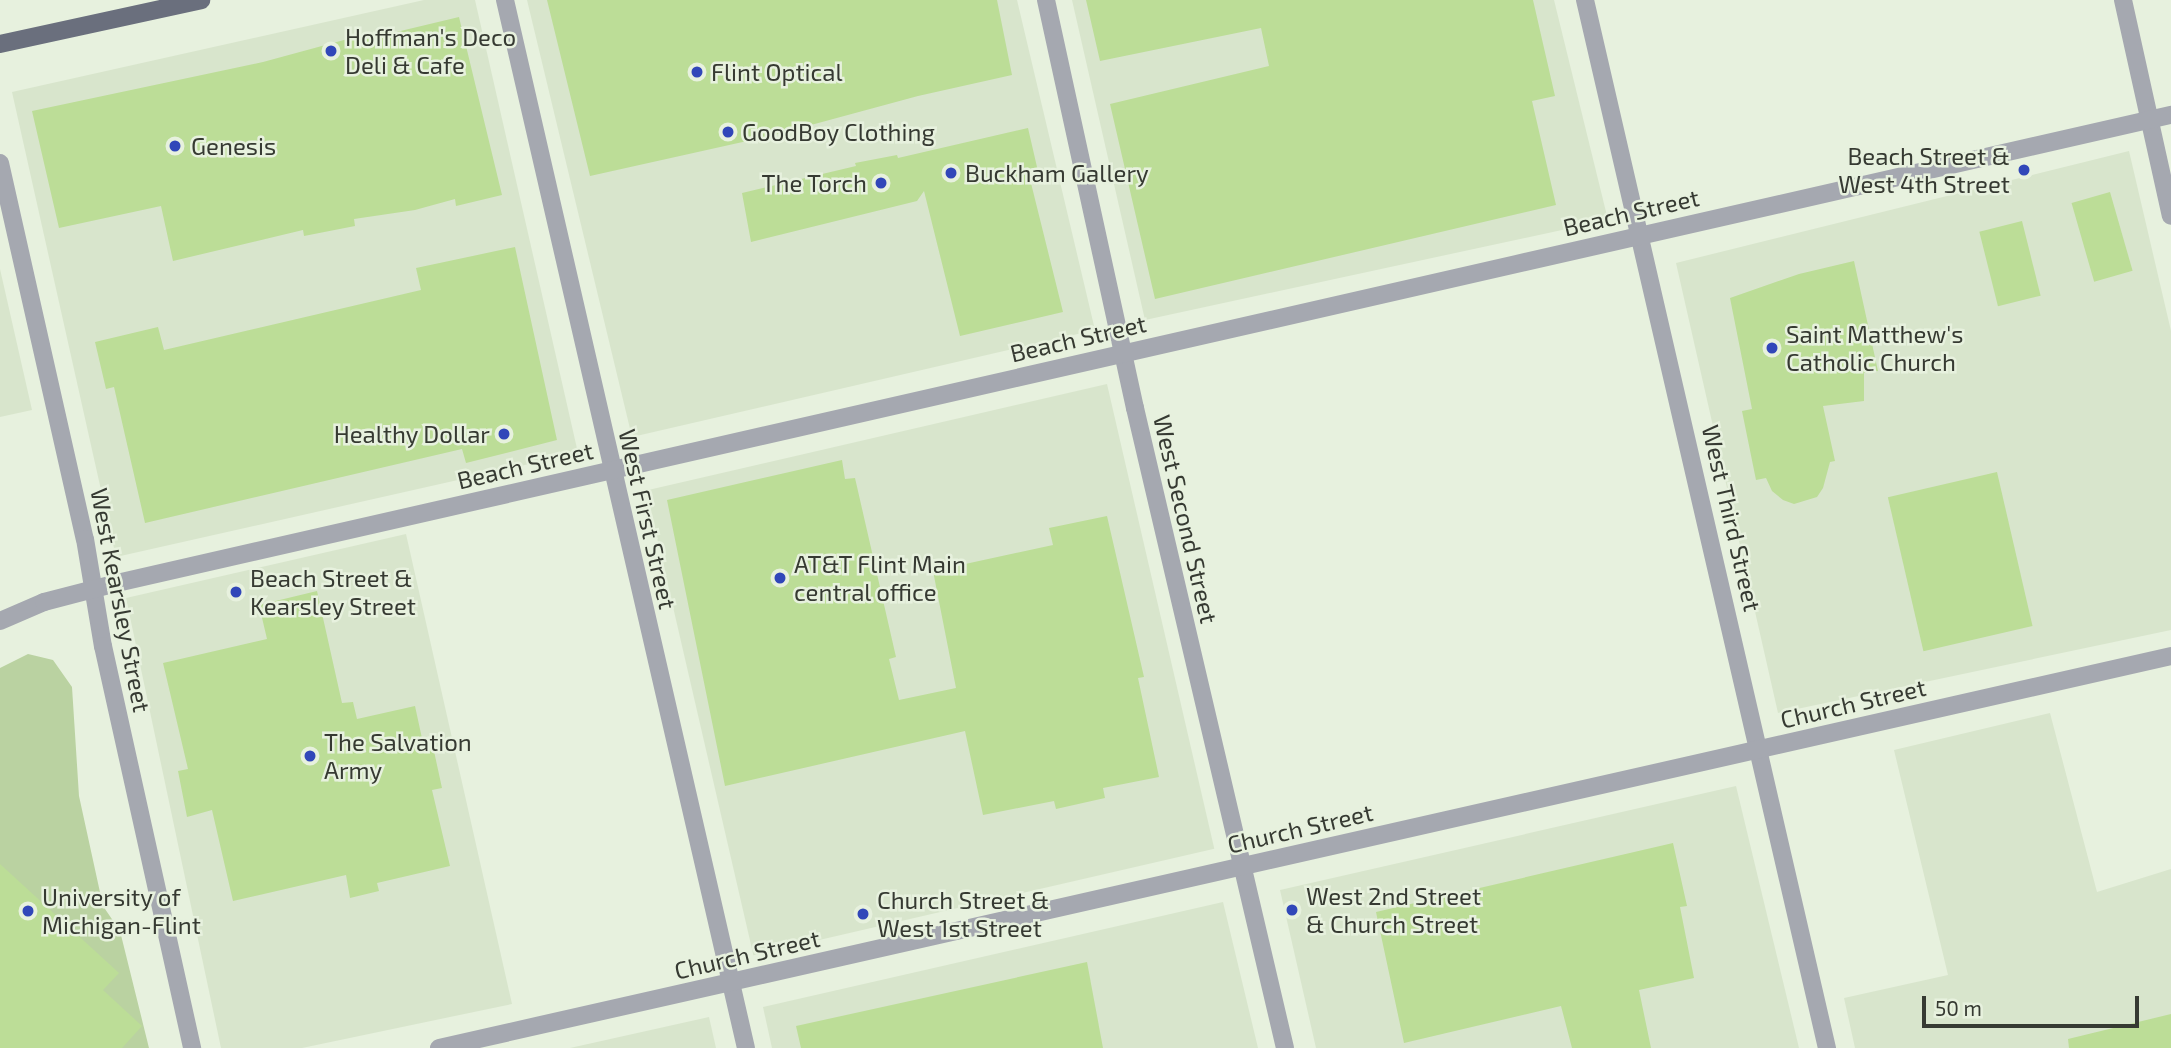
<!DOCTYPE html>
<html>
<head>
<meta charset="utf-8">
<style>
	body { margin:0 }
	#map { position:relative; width:2171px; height:1048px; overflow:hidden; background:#e7f1de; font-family:"Exo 2",sans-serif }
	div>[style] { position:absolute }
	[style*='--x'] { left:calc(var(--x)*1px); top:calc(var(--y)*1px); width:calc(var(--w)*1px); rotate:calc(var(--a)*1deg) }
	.built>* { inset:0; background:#d8e5cc; transform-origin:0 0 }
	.green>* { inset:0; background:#bad2a1 }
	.building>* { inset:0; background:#bcdd97; transform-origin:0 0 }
	.minor>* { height:18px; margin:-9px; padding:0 9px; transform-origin:9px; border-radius:9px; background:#a5a8b0 }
	.major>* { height:18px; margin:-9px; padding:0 9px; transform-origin:9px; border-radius:9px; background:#6a6f7d }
	.dots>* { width:19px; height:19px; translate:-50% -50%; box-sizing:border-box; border:4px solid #e7f1de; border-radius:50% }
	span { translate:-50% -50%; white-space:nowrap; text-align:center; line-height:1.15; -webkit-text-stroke:5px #e7f1de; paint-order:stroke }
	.poi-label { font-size:24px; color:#363a32 }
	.left { translate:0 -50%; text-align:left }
	.right { translate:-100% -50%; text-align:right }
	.street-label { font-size:24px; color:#363a32 }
	.scale { position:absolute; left:1922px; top:996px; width:217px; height:32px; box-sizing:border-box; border:4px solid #363a32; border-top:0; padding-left:9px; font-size:21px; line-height:24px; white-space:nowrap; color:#363a32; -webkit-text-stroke:5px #e7f1de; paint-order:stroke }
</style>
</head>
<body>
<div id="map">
	<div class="built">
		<i style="clip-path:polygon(424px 0,475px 0,578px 453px,116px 557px,12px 92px)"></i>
		<i style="clip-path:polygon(527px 0,1017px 0,1095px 330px,632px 437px)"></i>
		<i style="clip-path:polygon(1072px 0,1554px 0,1608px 220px,1145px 320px)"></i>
		<i style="clip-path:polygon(2129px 151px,2171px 331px,2171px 630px,1778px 713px,1676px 263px)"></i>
		<i style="clip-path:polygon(0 269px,32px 410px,0 417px)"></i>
		<i style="left:1107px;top:384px;width:477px;height:473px;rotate:77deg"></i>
		<i style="clip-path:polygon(406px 534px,512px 1004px,302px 1048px,221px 1048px,126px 598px)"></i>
		<i style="clip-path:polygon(2050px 713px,2097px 892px,2171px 869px,2171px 1048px,1855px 1048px,1844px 998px,1948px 975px,1894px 750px)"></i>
		<i style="clip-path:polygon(1736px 786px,1799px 1048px,1316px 1048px,1280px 890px)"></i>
		<i style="clip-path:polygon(1223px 902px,1258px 1048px,772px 1048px,763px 1007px)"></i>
		<i style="clip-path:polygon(709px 1017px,716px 1048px,570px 1048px)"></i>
	</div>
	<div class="green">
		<i style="clip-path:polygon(28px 654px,53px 660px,72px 687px,79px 796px,103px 906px,120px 931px,149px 1048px,0 1048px,0 668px)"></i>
	</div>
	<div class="building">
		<i style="clip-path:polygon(547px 0,997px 0,1012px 75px,918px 96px,774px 135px,590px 176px)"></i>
		<i style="clip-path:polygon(1086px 0,1533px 0,1555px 96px,1532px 101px,1556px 205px,1155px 299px,1110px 104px,1269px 66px,1261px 28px,1100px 61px)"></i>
		<i style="clip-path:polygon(459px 17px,502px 195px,456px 206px,455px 199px,415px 210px,354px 219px,355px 226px,304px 236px,303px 230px,173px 261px,161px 206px,59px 228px,32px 111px,263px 62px,366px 34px,367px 39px)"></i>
		<i style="clip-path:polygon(1028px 128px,1040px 180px,1027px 167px,1063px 312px,960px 336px,924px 191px,917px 201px,751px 242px,742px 193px,856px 166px,855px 163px,897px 155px,898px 158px)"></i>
		<i style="left:2110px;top:192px;width:82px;height:40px;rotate:74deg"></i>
		<i style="left:2022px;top:221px;width:77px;height:44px;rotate:76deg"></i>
		<i style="clip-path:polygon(515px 247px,557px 440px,466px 463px,462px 449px,145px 523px,114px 387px,106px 389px,95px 342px,158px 327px,164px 350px,421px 290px,416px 268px)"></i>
		<i style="clip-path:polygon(1854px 261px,1878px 371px,1864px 373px,1864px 401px,1823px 406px,1835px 461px,1830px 462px,1823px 488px,1817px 497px,1794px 504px,1783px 500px,1772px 491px,1766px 478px,1756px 480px,1742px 411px,1752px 409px,1730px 298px,1799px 274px)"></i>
		<i style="clip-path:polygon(842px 460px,845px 479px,855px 478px,896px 657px,889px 659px,899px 700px,956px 688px,933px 571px,1053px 545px,1049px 528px,1107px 516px,1144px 677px,1138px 678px,1159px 777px,1103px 788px,1105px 798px,1056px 809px,1054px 801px,983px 815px,965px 731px,725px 786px,667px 500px)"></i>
		<i style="left:1997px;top:472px;width:158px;height:112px;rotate:77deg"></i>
		<i style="clip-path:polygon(317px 591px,342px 703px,353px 702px,357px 719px,415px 706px,423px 743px,432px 742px,442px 788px,432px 790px,450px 866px,377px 883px,379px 891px,350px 898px,346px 875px,233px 901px,212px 810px,187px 817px,178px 771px,188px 769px,163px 663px,267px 639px,259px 605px)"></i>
		<i style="clip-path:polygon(1673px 843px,1687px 906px,1680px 907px,1694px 978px,1639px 990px,1651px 1048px,1572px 1048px,1561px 1006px,1404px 1043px,1376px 912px)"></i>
		<i style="clip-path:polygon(0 864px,119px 973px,103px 990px,142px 1026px,122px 1048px,0 1048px)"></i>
		<i style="clip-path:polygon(1087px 962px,1103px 1048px,801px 1048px,796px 1026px)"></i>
		<i style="clip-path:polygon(2171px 1014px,2171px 1048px,2069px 1048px,2068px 1039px)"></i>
	</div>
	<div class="minor">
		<i style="--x:505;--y:0;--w:1075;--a:77.05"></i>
		<i style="--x:1046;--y:0;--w:418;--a:77.7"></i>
		<i style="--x:1135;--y:408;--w:657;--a:76.81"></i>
		<i style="--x:1585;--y:0;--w:1076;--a:77"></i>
		<i style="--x:2123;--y:0;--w:221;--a:77.5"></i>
		<i style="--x:0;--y:163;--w:385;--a:77.3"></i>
		<i style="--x:85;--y:539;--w:109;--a:80.5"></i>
		<i style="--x:103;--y:646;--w:412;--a:77.5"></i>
		<i style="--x:0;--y:621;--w:48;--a:-23.4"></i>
		<i style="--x:44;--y:602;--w:75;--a:-14.6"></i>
		<i style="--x:117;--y:583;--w:2107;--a:-12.84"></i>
		<i style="--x:439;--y:1048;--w:1776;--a:-12.75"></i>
	</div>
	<div class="major">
		<i style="--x:0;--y:44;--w:206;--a:-12.3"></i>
	</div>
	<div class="dots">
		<i style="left:331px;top:51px;background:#3147b9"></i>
		<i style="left:697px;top:72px;background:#3147b9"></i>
		<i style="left:728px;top:132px;background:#3147b9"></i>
		<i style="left:175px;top:146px;background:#3147b9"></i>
		<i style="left:2024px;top:170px;background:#3147b9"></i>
		<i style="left:951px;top:173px;background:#3147b9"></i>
		<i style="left:881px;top:183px;background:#3147b9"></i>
		<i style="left:1772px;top:348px;background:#3147b9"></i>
		<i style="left:504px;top:434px;background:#3147b9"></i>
		<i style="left:780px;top:578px;background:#3147b9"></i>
		<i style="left:236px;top:592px;background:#3147b9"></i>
		<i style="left:310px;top:756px;background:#3147b9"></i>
		<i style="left:1292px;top:910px;background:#3147b9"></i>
		<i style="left:28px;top:911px;background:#3147b9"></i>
		<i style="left:863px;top:914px;background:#3147b9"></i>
	</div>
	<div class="poi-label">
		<span class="left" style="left:345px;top:51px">Hoffman's Deco<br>Deli &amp; Cafe</span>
		<span class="left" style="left:711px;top:72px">Flint Optical</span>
		<span class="left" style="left:742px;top:132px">GoodBoy Clothing</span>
		<span class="left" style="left:191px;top:146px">Genesis</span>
		<span class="right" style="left:2010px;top:170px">Beach Street &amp;<br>West 4th Street</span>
		<span class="left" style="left:965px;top:173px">Buckham Gallery</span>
		<span class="right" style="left:867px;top:183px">The Torch</span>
		<span class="left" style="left:1786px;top:348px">Saint Matthew's<br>Catholic Church</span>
		<span class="right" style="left:490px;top:434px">Healthy Dollar</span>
		<span class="left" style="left:794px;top:578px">AT&amp;T Flint Main<br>central office</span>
		<span class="left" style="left:250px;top:592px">Beach Street &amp;<br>Kearsley Street</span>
		<span class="left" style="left:324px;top:756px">The Salvation<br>Army</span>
		<span class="left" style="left:1306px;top:910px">West 2nd Street<br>&amp; Church Street</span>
		<span class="left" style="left:42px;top:911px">University of<br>Michigan-Flint</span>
		<span class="left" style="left:877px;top:914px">Church Street &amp;<br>West 1st Street</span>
	</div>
	<div class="street-label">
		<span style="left:1631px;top:212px;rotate:-13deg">Beach Street</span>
		<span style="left:1078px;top:338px;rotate:-13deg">Beach Street</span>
		<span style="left:525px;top:465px;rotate:-13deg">Beach Street</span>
		<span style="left:1732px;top:518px;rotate:77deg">West Third Street</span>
		<span style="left:648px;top:519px;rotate:77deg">West First Street</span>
		<span style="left:1186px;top:519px;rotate:77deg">West Second Street</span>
		<span style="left:121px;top:600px;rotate:79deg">West Kearsley Street</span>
		<span style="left:1853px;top:703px;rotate:-13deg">Church Street</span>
		<span style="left:1300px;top:828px;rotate:-13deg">Church Street</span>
		<span style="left:747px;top:954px;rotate:-13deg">Church Street</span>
	</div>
	<div class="scale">50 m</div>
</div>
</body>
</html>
